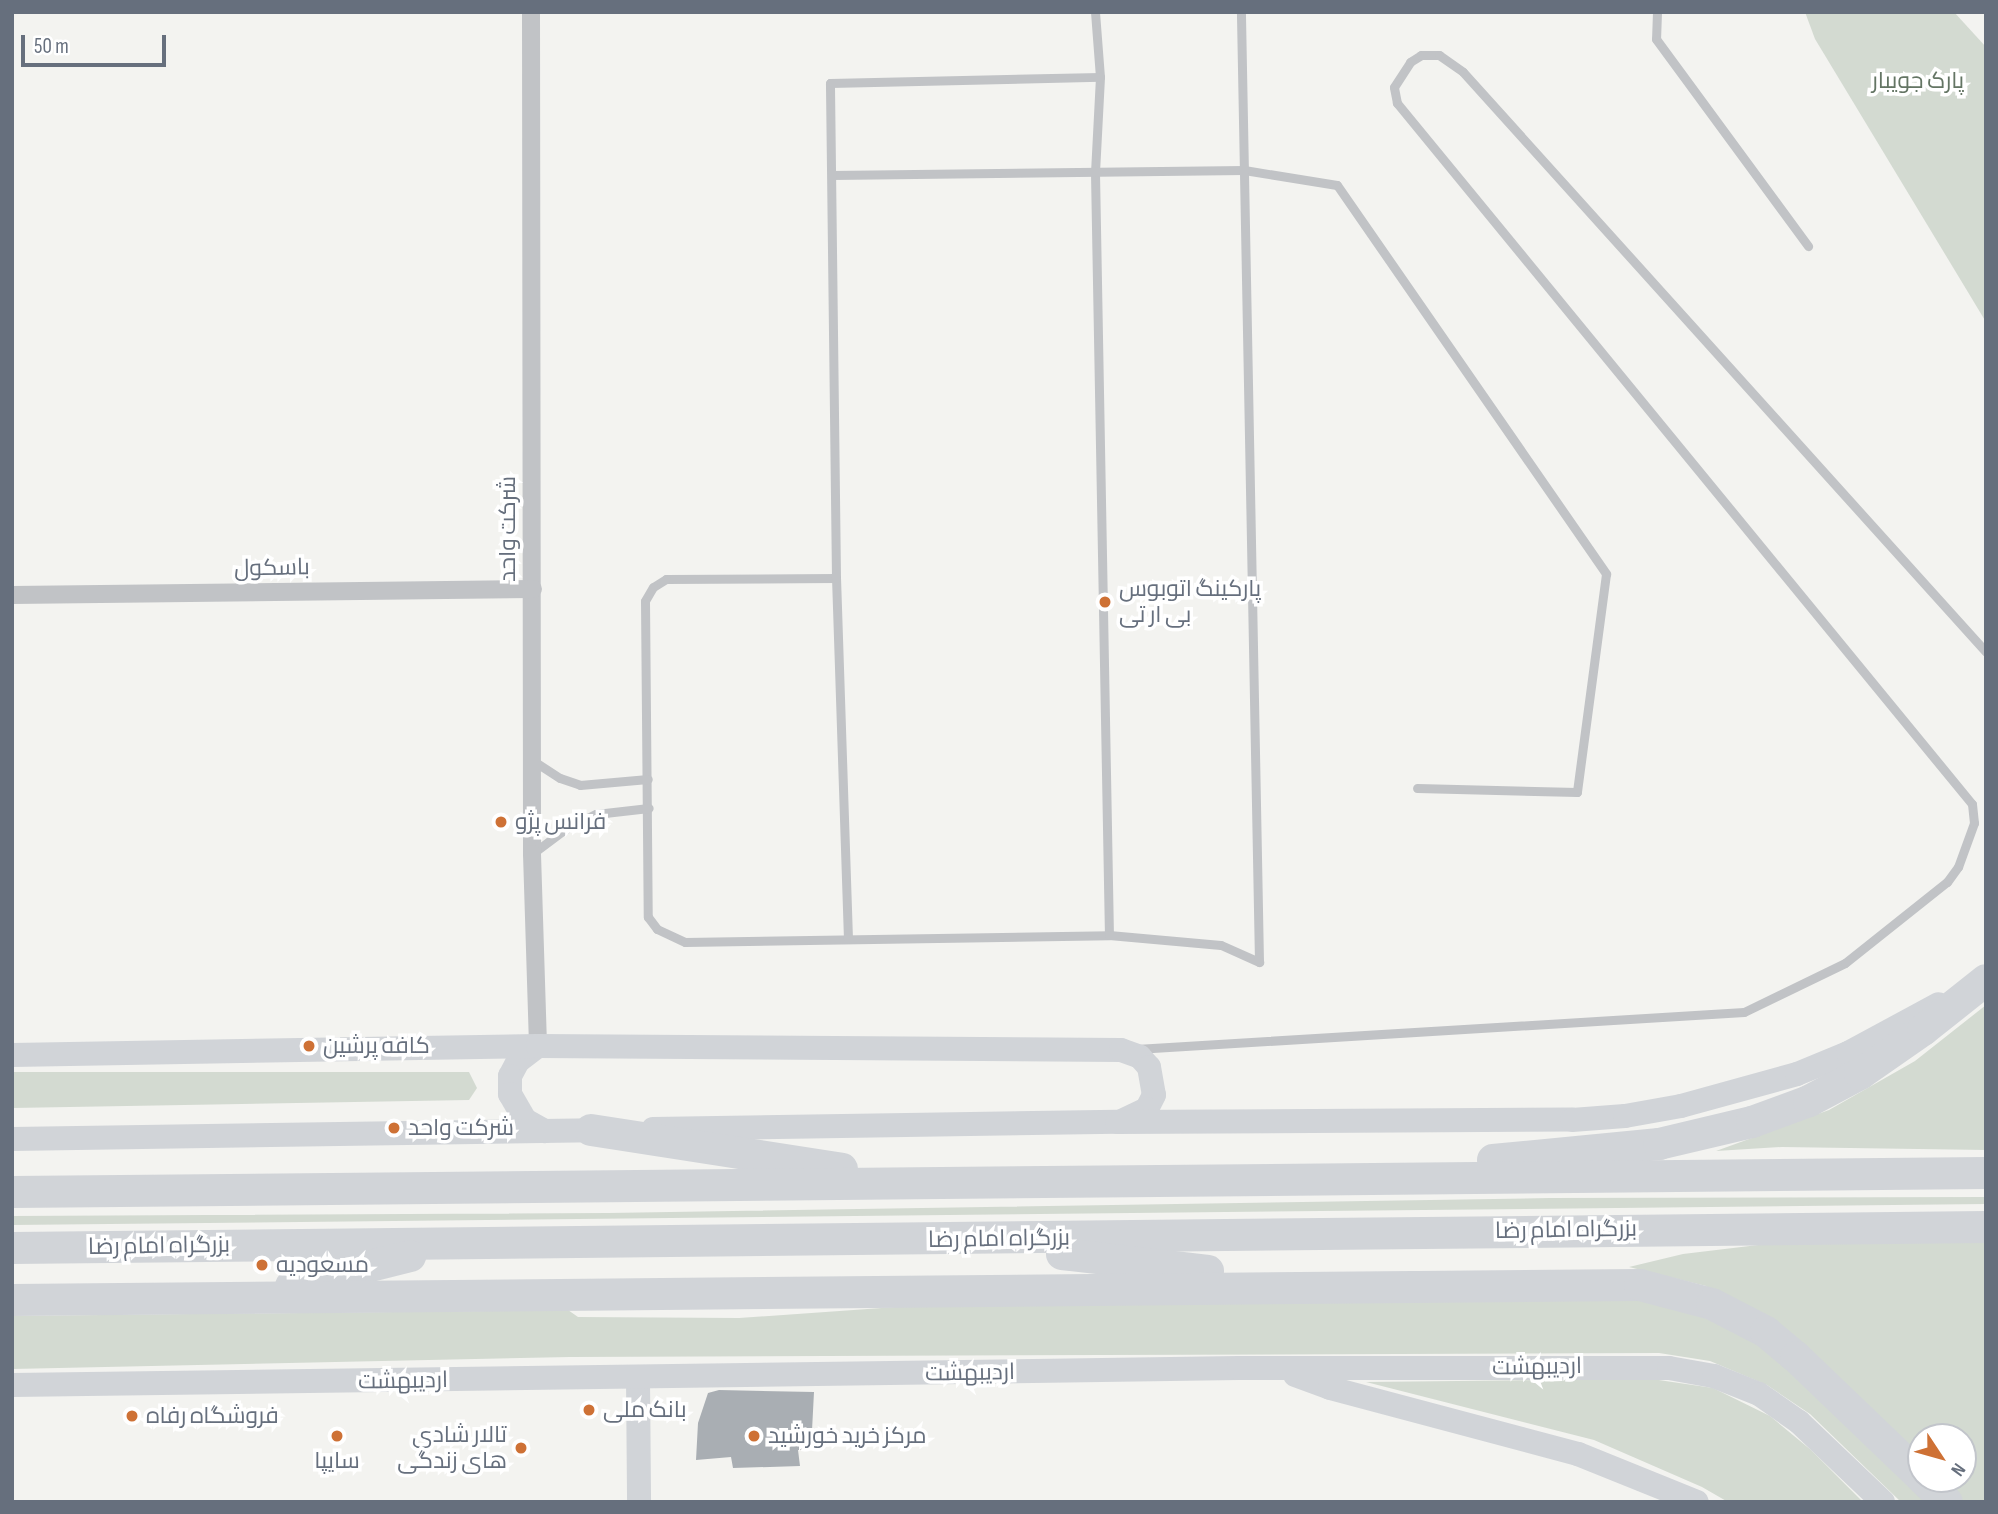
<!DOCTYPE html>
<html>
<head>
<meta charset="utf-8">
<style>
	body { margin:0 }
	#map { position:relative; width:1998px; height:1514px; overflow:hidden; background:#f3f3f0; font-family:"Sofia Sans Condensed",Cairo,sans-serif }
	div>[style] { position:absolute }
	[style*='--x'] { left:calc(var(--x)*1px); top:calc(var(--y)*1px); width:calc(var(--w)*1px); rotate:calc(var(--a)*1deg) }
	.green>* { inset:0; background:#d3dad1 }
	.building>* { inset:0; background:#a9aeb3 }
	.lane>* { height:9px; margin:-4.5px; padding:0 4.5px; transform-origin:4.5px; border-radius:4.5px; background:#c1c3c6 }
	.street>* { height:18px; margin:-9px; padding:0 9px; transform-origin:9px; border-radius:9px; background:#c1c3c6 }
	.secondary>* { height:24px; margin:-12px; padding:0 12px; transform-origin:12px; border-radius:12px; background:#d1d4d8 }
	.highway>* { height:32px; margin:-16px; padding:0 16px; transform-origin:16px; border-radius:16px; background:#d1d4d8 }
	.dots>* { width:19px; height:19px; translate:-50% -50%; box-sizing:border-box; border:4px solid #fff; border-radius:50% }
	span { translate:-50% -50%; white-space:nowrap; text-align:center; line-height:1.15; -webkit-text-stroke:7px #fff; paint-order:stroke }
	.park-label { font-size:23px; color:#647564 }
	.street-label { font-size:23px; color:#666f7d }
	.poi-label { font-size:23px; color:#666f7d }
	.left { translate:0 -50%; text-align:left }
	.right { translate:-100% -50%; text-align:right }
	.frame { position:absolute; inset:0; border:14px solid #666f7d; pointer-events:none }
	.north { position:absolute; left:1907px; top:1423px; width:70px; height:70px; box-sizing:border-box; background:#fff; border:2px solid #c2c5cb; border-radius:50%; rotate:126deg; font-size:19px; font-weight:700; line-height:28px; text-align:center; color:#666f7d }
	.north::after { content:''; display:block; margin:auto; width:24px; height:32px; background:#ce7135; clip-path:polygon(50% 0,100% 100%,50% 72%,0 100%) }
	.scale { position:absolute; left:21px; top:35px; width:145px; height:32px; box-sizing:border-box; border:4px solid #666f7d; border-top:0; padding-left:9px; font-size:21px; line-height:24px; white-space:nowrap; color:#666f7d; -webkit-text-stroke:5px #fff; paint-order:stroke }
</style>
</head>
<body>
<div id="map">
	<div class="green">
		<i style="clip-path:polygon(1805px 12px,1954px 12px,1986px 47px,1986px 322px,1815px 39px)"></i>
		<i style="clip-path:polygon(1986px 1005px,1986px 1150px,1782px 1147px,1716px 1151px,1829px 1110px,1915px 1061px)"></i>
		<i style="clip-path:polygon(12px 1072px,469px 1072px,477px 1088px,469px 1100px,12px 1108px)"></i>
		<i style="clip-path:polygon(1986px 1197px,1986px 1204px,12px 1225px,12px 1216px,608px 1213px,1550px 1198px)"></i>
		<i style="clip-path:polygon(1986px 1237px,1986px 1502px,1961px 1502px,1936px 1479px,1963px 1479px,1963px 1437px,1921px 1437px,1921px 1465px,1706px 1286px,1629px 1267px,1683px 1254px,1758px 1245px)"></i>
		<i style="clip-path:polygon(1636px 1300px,1683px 1309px,1755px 1339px,1935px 1502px,1901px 1502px,1810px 1414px,1767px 1385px,1710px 1361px,1659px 1353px,570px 1357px,12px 1369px,12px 1316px,568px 1310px,578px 1317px,739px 1318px,938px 1304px)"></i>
		<i style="clip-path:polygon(1652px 1379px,1713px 1388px,1770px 1416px,1811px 1450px,1863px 1502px,1728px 1502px,1702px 1487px,1594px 1440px,1366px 1382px)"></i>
	</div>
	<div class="building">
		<i style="clip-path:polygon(719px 1390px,814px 1392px,811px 1450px,798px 1450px,800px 1466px,733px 1468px,731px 1457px,696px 1460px,698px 1423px,708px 1393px)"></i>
	</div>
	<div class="lane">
		<i style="--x:1095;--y:12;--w:65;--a:85.6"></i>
		<i style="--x:1100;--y:77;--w:96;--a:93"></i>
		<i style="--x:1095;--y:173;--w:762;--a:88.95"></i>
		<i style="--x:1657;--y:12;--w:27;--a:92"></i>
		<i style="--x:1656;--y:39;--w:257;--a:53.7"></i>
		<i style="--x:832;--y:175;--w:412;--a:-0.7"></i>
		<i style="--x:1244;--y:170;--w:94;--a:9.2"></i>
		<i style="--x:1337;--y:185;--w:473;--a:55.3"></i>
		<i style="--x:1606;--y:574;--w:220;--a:97.6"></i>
		<i style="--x:1577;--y:792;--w:160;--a:-178.6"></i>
		<i style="--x:836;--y:578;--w:170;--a:179.7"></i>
		<i style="--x:666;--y:579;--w:15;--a:148"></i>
		<i style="--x:653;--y:587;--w:16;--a:120"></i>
		<i style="--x:645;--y:601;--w:316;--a:89.5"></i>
		<i style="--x:648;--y:917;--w:15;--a:53"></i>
		<i style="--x:657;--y:929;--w:31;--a:25"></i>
		<i style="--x:685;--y:942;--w:424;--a:-0.9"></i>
		<i style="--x:1109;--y:935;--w:112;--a:5.1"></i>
		<i style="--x:1221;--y:945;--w:42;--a:24.1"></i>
		<i style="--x:1259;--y:962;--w:950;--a:-91.09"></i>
		<i style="--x:532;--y:760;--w:33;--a:33"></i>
		<i style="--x:560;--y:778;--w:21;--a:19"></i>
		<i style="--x:580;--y:785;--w:68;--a:-5"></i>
		<i style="--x:532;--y:854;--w:38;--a:-37"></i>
		<i style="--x:562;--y:831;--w:38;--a:-27"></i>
		<i style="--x:596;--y:814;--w:53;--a:-6.5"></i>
		<i style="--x:848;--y:939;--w:361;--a:-91.9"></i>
		<i style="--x:836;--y:578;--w:495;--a:-90.7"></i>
		<i style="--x:830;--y:83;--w:270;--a:-1.3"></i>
		<i style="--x:1136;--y:1049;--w:609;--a:-3.48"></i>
		<i style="--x:1744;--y:1012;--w:112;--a:-25.9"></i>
		<i style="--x:1845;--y:963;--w:130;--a:-38.5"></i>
		<i style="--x:1947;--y:882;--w:19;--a:-54"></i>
		<i style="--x:1958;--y:867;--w:47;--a:-70"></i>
		<i style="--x:1974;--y:823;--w:19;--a:-96"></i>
		<i style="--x:1972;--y:804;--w:907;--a:-129.36"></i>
		<i style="--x:1397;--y:103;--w:16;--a:-101"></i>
		<i style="--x:1394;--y:87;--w:30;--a:-57"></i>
		<i style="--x:1410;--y:62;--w:13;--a:-32"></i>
		<i style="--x:1421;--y:55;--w:18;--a:0"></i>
		<i style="--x:1439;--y:55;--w:29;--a:35"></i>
		<i style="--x:1463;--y:72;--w:781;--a:47.96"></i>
	</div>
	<div class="street">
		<i style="--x:531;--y:12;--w:842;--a:89.93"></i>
		<i style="--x:532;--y:854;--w:192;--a:88.2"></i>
		<i style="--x:12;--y:595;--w:521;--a:-0.66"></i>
	</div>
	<div class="secondary">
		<i style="--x:538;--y:1046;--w:25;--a:143"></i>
		<i style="--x:518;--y:1061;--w:17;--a:118"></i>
		<i style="--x:510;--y:1076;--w:18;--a:90"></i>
		<i style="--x:510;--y:1094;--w:30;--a:60"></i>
		<i style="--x:525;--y:1120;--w:23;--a:29"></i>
		<i style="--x:12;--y:1055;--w:526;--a:-0.98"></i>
		<i style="--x:538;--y:1046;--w:583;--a:0.39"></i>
		<i style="--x:1121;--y:1050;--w:20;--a:20"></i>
		<i style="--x:1140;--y:1057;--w:13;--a:48"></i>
		<i style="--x:1149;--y:1067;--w:28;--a:80"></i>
		<i style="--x:1154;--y:1095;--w:16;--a:117"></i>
		<i style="--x:1147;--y:1109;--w:29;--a:155"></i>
		<i style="--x:653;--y:1129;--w:464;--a:-0.9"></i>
		<i style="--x:1117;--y:1122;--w:455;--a:-0.3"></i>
		<i style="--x:1572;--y:1120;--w:53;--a:-4.3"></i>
		<i style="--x:1625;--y:1116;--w:57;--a:-10.1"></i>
		<i style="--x:1681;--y:1106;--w:120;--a:-15.4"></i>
		<i style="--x:1797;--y:1074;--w:55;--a:-22.4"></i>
		<i style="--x:1848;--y:1053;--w:103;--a:-28.3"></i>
		<i style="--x:12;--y:1139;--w:598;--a:-0.86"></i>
		<i style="--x:1295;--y:1375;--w:37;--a:20"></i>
		<i style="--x:1330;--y:1388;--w:257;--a:14.9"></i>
		<i style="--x:1578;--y:1454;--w:128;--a:22"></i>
		<i style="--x:638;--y:1379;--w:123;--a:89.5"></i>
		<i style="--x:12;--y:1385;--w:1227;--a:-0.79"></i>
		<i style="--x:1239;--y:1368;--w:430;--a:0"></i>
		<i style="--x:1669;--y:1368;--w:46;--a:10.1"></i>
		<i style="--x:1714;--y:1376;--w:48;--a:21.8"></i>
		<i style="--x:1759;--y:1394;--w:49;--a:35"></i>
		<i style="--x:1799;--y:1422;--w:116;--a:43.6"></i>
	</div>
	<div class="highway">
		<i style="--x:591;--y:1130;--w:254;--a:8.8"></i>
		<i style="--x:1493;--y:1160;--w:167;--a:-5.5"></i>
		<i style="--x:1659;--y:1144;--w:96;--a:-13.3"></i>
		<i style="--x:1752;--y:1122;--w:61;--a:-20.2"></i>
		<i style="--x:1809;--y:1101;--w:58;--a:-27.9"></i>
		<i style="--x:1860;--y:1074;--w:77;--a:-34.9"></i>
		<i style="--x:1923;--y:1030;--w:80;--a:-38.4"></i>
		<i style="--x:12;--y:1192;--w:1974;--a:-0.55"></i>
		<i style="--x:12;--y:1248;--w:1974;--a:-0.61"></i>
		<i style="--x:1062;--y:1254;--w:147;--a:6.6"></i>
		<i style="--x:291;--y:1286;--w:123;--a:-14.1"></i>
		<i style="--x:12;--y:1300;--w:1628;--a:-0.53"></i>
		<i style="--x:1640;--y:1285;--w:74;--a:14.8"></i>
		<i style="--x:1712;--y:1304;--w:61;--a:27.4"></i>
		<i style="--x:1766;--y:1332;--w:39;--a:40"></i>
		<i style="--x:1796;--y:1357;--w:173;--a:43.8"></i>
		<i style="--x:1923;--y:1479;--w:33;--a:44"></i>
	</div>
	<div class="dots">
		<i style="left:1105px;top:602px;background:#ce7135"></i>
		<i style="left:501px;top:822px;background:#ce7135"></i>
		<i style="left:309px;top:1046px;background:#ce7135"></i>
		<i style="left:394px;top:1128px;background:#ce7135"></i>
		<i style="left:262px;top:1265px;background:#ce7135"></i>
		<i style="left:589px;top:1410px;background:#ce7135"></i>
		<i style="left:132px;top:1416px;background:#ce7135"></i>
		<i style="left:337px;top:1436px;background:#ce7135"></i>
		<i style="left:754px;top:1436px;background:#ce7135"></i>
		<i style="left:521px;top:1448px;background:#ce7135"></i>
	</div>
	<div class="park-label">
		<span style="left:1918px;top:81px">پارک جویبار</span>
	</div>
	<div class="street-label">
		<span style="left:508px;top:529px;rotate:-90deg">شرکت واحد</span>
		<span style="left:272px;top:568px;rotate:-1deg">باسکول</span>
		<span style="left:1566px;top:1230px;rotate:-1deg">بزرگراه امام رضا</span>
		<span style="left:999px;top:1239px;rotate:-1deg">بزرگراه امام رضا</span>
		<span style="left:159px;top:1246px;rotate:-1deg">بزرگراه امام رضا</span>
		<span style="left:1537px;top:1367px;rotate:-1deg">اردیبهشت</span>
		<span style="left:970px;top:1373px;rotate:-1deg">اردیبهشت</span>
		<span style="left:403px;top:1381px;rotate:-1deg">اردیبهشت</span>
	</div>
	<div class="poi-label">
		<span class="left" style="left:1119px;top:602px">پارکینگ اتوبوس<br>بی ار تی</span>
		<span class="left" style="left:515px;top:822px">فرانس پژو</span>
		<span class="left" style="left:323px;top:1046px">کافه پرشین</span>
		<span class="left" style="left:408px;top:1128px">شرکت واحد</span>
		<span class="left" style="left:276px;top:1265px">مسعودیه</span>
		<span class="left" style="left:603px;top:1410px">بانک ملی</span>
		<span class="left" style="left:146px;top:1416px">فروشگاه رفاه</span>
		<span class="right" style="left:507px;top:1448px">تالار شادی<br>های زندگی</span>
		<span class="left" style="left:768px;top:1436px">مرکز خرید خورشید</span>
		<span style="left:337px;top:1461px">سایپا</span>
	</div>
	<div class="frame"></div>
	<div class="north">N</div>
	<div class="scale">50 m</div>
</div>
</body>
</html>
